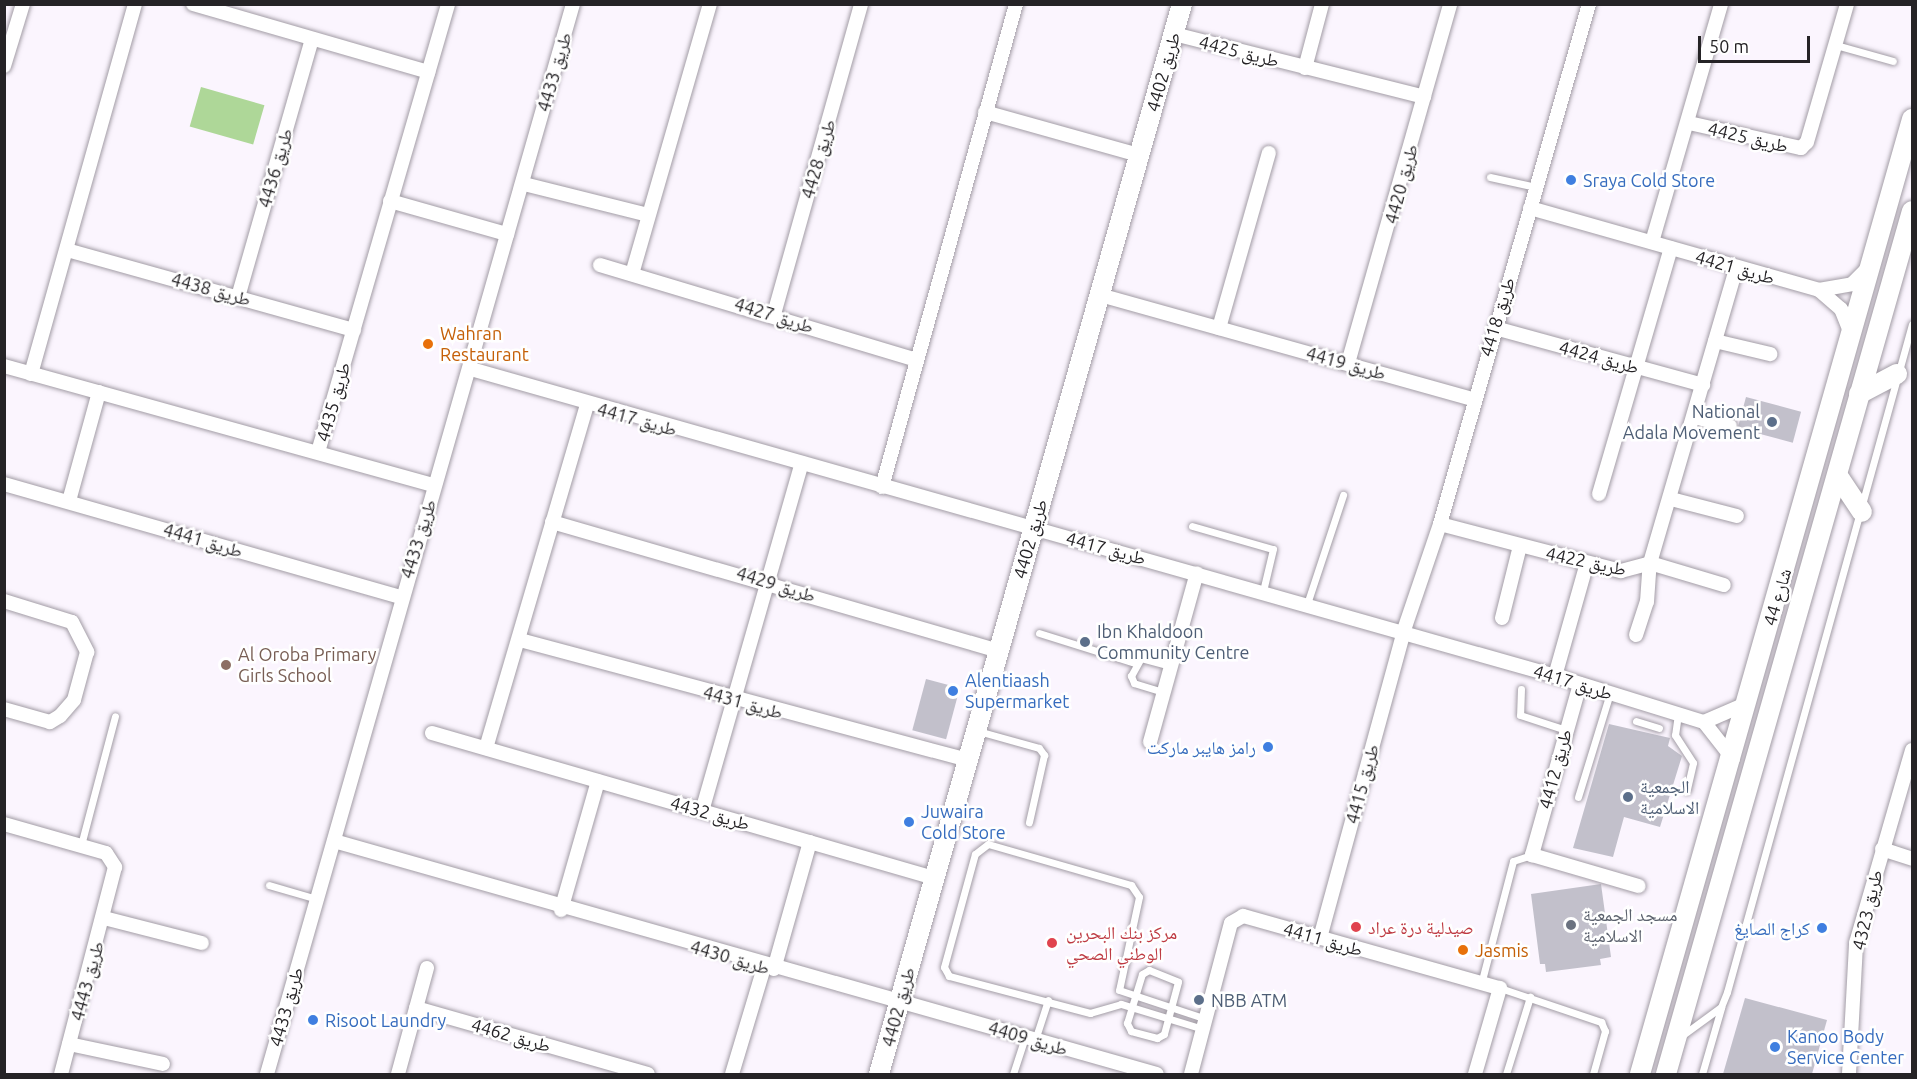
<!DOCTYPE html>
<html>
<head>
<meta charset="utf-8">
<style>
	body { margin:0 }
	#map { position:relative; width:1917px; height:1079px; overflow:hidden; background:#fbf5fe; font-family:Ubuntu,"Noto Naskh Arabic",sans-serif }
	div>[style] { position:absolute }
	[style*='--x'] { left:calc(var(--x)*1px); top:calc(var(--y)*1px); width:calc(var(--w)*1px); rotate:calc(var(--a)*1deg) }
	.green>* { inset:0; background:#aed798; transform-origin:0 0 }
	.building>* { inset:0; background:#c2c0cb; transform-origin:0 0 }
	.roads { filter:drop-shadow(0 0 2px #a29ca5) drop-shadow(0 0 2px #a29ca5) }
	.lane>* { height:7px; margin:-3.5px; padding:0 3.5px; transform-origin:3.5px; border-radius:3.5px; background:#fff }
	.street>* { height:14px; margin:-7px; padding:0 7px; transform-origin:7px; border-radius:7px; background:#fff }
	.secondary>* { height:20px; margin:-10px; padding:0 10px; transform-origin:10px; border-radius:10px; background:#fff }
	.dots>* { width:16px; height:16px; translate:-50% -50%; box-sizing:border-box; border:3px solid #fff; border-radius:50% }
	span { translate:-50% -50%; white-space:nowrap; text-align:center; line-height:1.15; -webkit-text-stroke:5px #fff; paint-order:stroke }
	.street-label { font-size:18px; color:#252326 }
	.shop-label { font-size:18px; color:#366cbe }
	.left { translate:0 -50%; text-align:left }
	.right { translate:-100% -50%; text-align:right }
	.food-label { font-size:18px; color:#c56008 }
	.service-label { font-size:18px; color:#4e5e75 }
	.education-label { font-size:18px; color:#785e54 }
	.worship-label { font-size:18px; color:#5b616d }
	.health-label { font-size:18px; color:#be3a42 }
	.frame { position:absolute; inset:0; border:6px solid #252326; pointer-events:none }
	.scale { position:absolute; left:1698px; top:36px; width:112px; height:27px; box-sizing:border-box; border:3px solid #252326; border-top:0; padding-left:8px; font-size:18px; line-height:21px; white-space:nowrap; color:#252326; -webkit-text-stroke:4px #fff; paint-order:stroke }
</style>
</head>
<body>
<div id="map">
	<div class="green">
		<i style="left:201px;top:87px;width:66px;height:41px;rotate:16deg"></i>
	</div>
	<div class="building">
		<i style="left:1746px;top:397px;width:57px;height:32px;rotate:15deg"></i>
		<i style="left:926px;top:679px;width:35px;height:53px;rotate:15deg"></i>
		<i style="clip-path:polygon(1609px 724px,1670px 738px,1668px 746px,1682px 756px,1660px 827px,1624px 817px,1613px 857px,1573px 848px)"></i>
		<i style="clip-path:polygon(1601px 884px,1611px 957px,1600px 959px,1601px 965px,1546px 972px,1545px 964px,1540px 964px,1531px 894px)"></i>
		<i style="clip-path:polygon(1745px 998px,1827px 1020px,1812px 1074px,1723px 1074px)"></i>
	</div>
	<div class="roads">
		<div class="lane">
			<i style="--x:1836;--y:45;--w:59;--a:15.7"></i>
			<i style="--x:1490;--y:177;--w:47;--a:12.3"></i>
			<i style="--x:1192;--y:526;--w:84;--a:15.9"></i>
			<i style="--x:1273;--y:549;--w:43;--a:103.4"></i>
			<i style="--x:1307;--y:604;--w:115;--a:-71.7"></i>
			<i style="--x:1039;--y:633;--w:101;--a:17.4"></i>
			<i style="--x:1521;--y:689;--w:26;--a:92"></i>
			<i style="--x:1520;--y:715;--w:48;--a:18.1"></i>
			<i style="--x:1163;--y:692;--w:30;--a:-163"></i>
			<i style="--x:1134;--y:683;--w:8;--a:-113"></i>
			<i style="--x:1131;--y:676;--w:21;--a:-61"></i>
			<i style="--x:1141;--y:658;--w:30;--a:15"></i>
			<i style="--x:1678;--y:714;--w:21;--a:98"></i>
			<i style="--x:1675;--y:735;--w:33;--a:57"></i>
			<i style="--x:1693;--y:763;--w:28;--a:103"></i>
			<i style="--x:1636;--y:721;--w:24;--a:17"></i>
			<i style="--x:978;--y:731;--w:63;--a:15.6"></i>
			<i style="--x:1039;--y:748;--w:9;--a:54"></i>
			<i style="--x:1044;--y:755;--w:69;--a:102.6"></i>
			<i style="--x:1578;--y:797;--w:109;--a:-72.9"></i>
			<i style="--x:81;--y:845;--w:133;--a:-75.2"></i>
			<i style="--x:269;--y:885;--w:50;--a:16.3"></i>
			<i style="--x:1149;--y:970;--w:31;--a:22"></i>
			<i style="--x:1178;--y:982;--w:54;--a:105.1"></i>
			<i style="--x:1164;--y:1034;--w:8;--a:150"></i>
			<i style="--x:1157;--y:1038;--w:27;--a:-165"></i>
			<i style="--x:1131;--y:1031;--w:9;--a:-117"></i>
			<i style="--x:1127;--y:1023;--w:51;--a:-73"></i>
			<i style="--x:1142;--y:974;--w:8;--a:-30"></i>
			<i style="--x:1481;--y:984;--w:127;--a:-75.4"></i>
			<i style="--x:1513;--y:861;--w:20;--a:-18"></i>
			<i style="--x:1500;--y:988;--w:107;--a:18.6"></i>
			<i style="--x:1601;--y:1022;--w:10;--a:66"></i>
			<i style="--x:1605;--y:1031;--w:45;--a:105.6"></i>
			<i style="--x:1203;--y:1029;--w:86;--a:-163"></i>
			<i style="--x:1121;--y:1004;--w:32;--a:164"></i>
			<i style="--x:1090;--y:1013;--w:146;--a:-165.3"></i>
			<i style="--x:949;--y:976;--w:10;--a:-119"></i>
			<i style="--x:944;--y:967;--w:117;--a:-74.7"></i>
			<i style="--x:975;--y:854;--w:16;--a:-38"></i>
			<i style="--x:988;--y:844;--w:149;--a:16"></i>
			<i style="--x:1131;--y:885;--w:14;--a:56"></i>
			<i style="--x:1139;--y:897;--w:95;--a:102.1"></i>
			<i style="--x:1119;--y:990;--w:92;--a:18.4"></i>
			<i style="--x:1680;--y:1037;--w:51;--a:-36.2"></i>
			<i style="--x:1721;--y:1007;--w:16;--a:-68"></i>
			<i style="--x:1727;--y:992;--w:693;--a:-74.52"></i>
			<i style="--x:1035;--y:1040;--w:42;--a:-72"></i>
			<i style="--x:1013;--y:1074;--w:38;--a:-72"></i>
			<i style="--x:1506;--y:1074;--w:81;--a:-72.7"></i>
			<i style="--x:1702;--y:1074;--w:69;--a:-73.9"></i>
		</div>
		<div class="street">
			<i style="--x:193;--y:4;--w:245;--a:16.1"></i>
			<i style="--x:1174;--y:34;--w:258;--a:14.1"></i>
			<i style="--x:4;--y:66;--w:65;--a:-73"></i>
			<i style="--x:1305;--y:68;--w:66;--a:-75.1"></i>
			<i style="--x:985;--y:112;--w:160;--a:15.6"></i>
			<i style="--x:1689;--y:123;--w:115;--a:12.6"></i>
			<i style="--x:1801;--y:148;--w:8;--a:-45"></i>
			<i style="--x:1807;--y:142;--w:144;--a:-73.8"></i>
			<i style="--x:524;--y:184;--w:128;--a:14"></i>
			<i style="--x:390;--y:201;--w:122;--a:15.8"></i>
			<i style="--x:1530;--y:208;--w:300;--a:15.8"></i>
			<i style="--x:1819;--y:290;--w:34;--a:-10"></i>
			<i style="--x:1852;--y:284;--w:24;--a:-45"></i>
			<i style="--x:1652;--y:242;--w:248;--a:-73.8"></i>
			<i style="--x:67;--y:250;--w:298;--a:15.6"></i>
			<i style="--x:600;--y:265;--w:328;--a:16.7"></i>
			<i style="--x:632;--y:274;--w:281;--a:-73.9"></i>
			<i style="--x:1819;--y:290;--w:29;--a:41"></i>
			<i style="--x:1841;--y:309;--w:27;--a:68"></i>
			<i style="--x:1100;--y:295;--w:386;--a:15.6"></i>
			<i style="--x:238;--y:297;--w:268;--a:-74"></i>
			<i style="--x:774;--y:314;--w:322;--a:-74.3"></i>
			<i style="--x:1219;--y:328;--w:182;--a:-74.1"></i>
			<i style="--x:1495;--y:328;--w:216;--a:15.3"></i>
			<i style="--x:1715;--y:341;--w:57;--a:13.3"></i>
			<i style="--x:1348;--y:363;--w:373;--a:-74.1"></i>
			<i style="--x:4;--y:366;--w:446;--a:15.5"></i>
			<i style="--x:471;--y:369;--w:1127;--a:15.81"></i>
			<i style="--x:1555;--y:676;--w:156;--a:17.2"></i>
			<i style="--x:1704;--y:722;--w:47;--a:51.9"></i>
			<i style="--x:31;--y:374;--w:384;--a:-74.3"></i>
			<i style="--x:1694;--y:417;--w:37;--a:14"></i>
			<i style="--x:318;--y:452;--w:466;--a:-73.8"></i>
			<i style="--x:4;--y:484;--w:413;--a:15.9"></i>
			<i style="--x:882;--y:487;--w:501;--a:-74.49"></i>
			<i style="--x:1599;--y:494;--w:256;--a:-73.7"></i>
			<i style="--x:1671;--y:499;--w:68;--a:14.4"></i>
			<i style="--x:69;--y:501;--w:113;--a:-74.6"></i>
			<i style="--x:552;--y:522;--w:465;--a:16.1"></i>
			<i style="--x:1440;--y:524;--w:187;--a:14.6"></i>
			<i style="--x:1621;--y:571;--w:30;--a:-15"></i>
			<i style="--x:1650;--y:563;--w:307;--a:-73.7"></i>
			<i style="--x:4;--y:601;--w:71;--a:17.2"></i>
			<i style="--x:72;--y:622;--w:34;--a:63"></i>
			<i style="--x:87;--y:652;--w:50;--a:105.2"></i>
			<i style="--x:74;--y:700;--w:21;--a:131"></i>
			<i style="--x:60;--y:716;--w:12;--a:149"></i>
			<i style="--x:50;--y:722;--w:48;--a:-164.2"></i>
			<i style="--x:1502;--y:618;--w:74;--a:-76"></i>
			<i style="--x:1636;--y:635;--w:35;--a:-72"></i>
			<i style="--x:1647;--y:602;--w:39;--a:-86"></i>
			<i style="--x:1650;--y:563;--w:77;--a:16.6"></i>
			<i style="--x:520;--y:640;--w:463;--a:15"></i>
			<i style="--x:1555;--y:676;--w:117;--a:-74.2"></i>
			<i style="--x:1580;--y:684;--w:178;--a:105.7"></i>
			<i style="--x:1532;--y:855;--w:111;--a:16.2"></i>
			<i style="--x:1704;--y:722;--w:48;--a:-23.4"></i>
			<i style="--x:432;--y:733;--w:523;--a:16.11"></i>
			<i style="--x:1150;--y:742;--w:175;--a:-74.5"></i>
			<i style="--x:486;--y:748;--w:358;--a:-73.6"></i>
			<i style="--x:702;--y:811;--w:362;--a:-74"></i>
			<i style="--x:4;--y:824;--w:106;--a:15.9"></i>
			<i style="--x:106;--y:853;--w:17;--a:57"></i>
			<i style="--x:115;--y:867;--w:214;--a:104.6"></i>
			<i style="--x:334;--y:841;--w:855;--a:15.81"></i>
			<i style="--x:1882;--y:849;--w:32;--a:18"></i>
			<i style="--x:561;--y:910;--w:134;--a:-74"></i>
			<i style="--x:104;--y:918;--w:101;--a:14.3"></i>
			<i style="--x:1320;--y:938;--w:319;--a:-74.7"></i>
			<i style="--x:1404;--y:630;--w:112;--a:-71.2"></i>
			<i style="--x:1440;--y:524;--w:541;--a:-74.01"></i>
			<i style="--x:774;--y:969;--w:132;--a:-74.2"></i>
			<i style="--x:416;--y:1008;--w:241;--a:15.9"></i>
			<i style="--x:69;--y:1044;--w:96;--a:12"></i>
			<i style="--x:267;--y:1074;--w:1113;--a:-74.04"></i>
			<i style="--x:398;--y:1074;--w:110;--a:-74.7"></i>
			<i style="--x:732;--y:1074;--w:112;--a:-73.3"></i>
			<i style="--x:1191;--y:1074;--w:156;--a:-75.2"></i>
			<i style="--x:1231;--y:923;--w:14;--a:-30"></i>
			<i style="--x:1243;--y:916;--w:267;--a:15.7"></i>
			<i style="--x:1500;--y:988;--w:90;--a:106.2"></i>
			<i style="--x:1849;--y:1074;--w:131;--a:-86.9"></i>
			<i style="--x:1856;--y:943;--w:201;--a:-73.8"></i>
		</div>
		<div class="secondary">
			<i style="--x:1859;--y:394;--w:43;--a:-27.8"></i>
			<i style="--x:1838;--y:476;--w:43;--a:56.3"></i>
			<i style="--x:879;--y:1074;--w:1112;--a:-74.19"></i>
			<i style="--x:1640;--y:1074;--w:993;--a:-74.1"></i>
			<i style="--x:1666;--y:1074;--w:897;--a:-74.09"></i>
		</div>
	</div>
	<div class="dots">
		<i style="left:1571px;top:180px;background:#3f7fe0"></i>
		<i style="left:428px;top:344px;background:#e8710a"></i>
		<i style="left:1772px;top:422px;background:#5c6f8a"></i>
		<i style="left:1085px;top:642px;background:#5c6f8a"></i>
		<i style="left:226px;top:665px;background:#8d6e63"></i>
		<i style="left:953px;top:691px;background:#3f7fe0"></i>
		<i style="left:1268px;top:747px;background:#3f7fe0"></i>
		<i style="left:1628px;top:797px;background:#5c6f8a"></i>
		<i style="left:909px;top:822px;background:#3f7fe0"></i>
		<i style="left:1571px;top:925px;background:#6b7280"></i>
		<i style="left:1356px;top:927px;background:#e0444e"></i>
		<i style="left:1822px;top:928px;background:#3f7fe0"></i>
		<i style="left:1052px;top:943px;background:#e0444e"></i>
		<i style="left:1463px;top:950px;background:#e8710a"></i>
		<i style="left:1199px;top:1000px;background:#5c6f8a"></i>
		<i style="left:313px;top:1020px;background:#3f7fe0"></i>
		<i style="left:1775px;top:1047px;background:#3f7fe0"></i>
	</div>
	<div class="street-label">
		<span style="left:1239px;top:51px;rotate:14deg">طريق 4425</span>
		<span style="left:554px;top:72px;rotate:-74deg">طريق 4433</span>
		<span style="left:1163px;top:72px;rotate:-74deg">طريق 4402</span>
		<span style="left:1748px;top:137px;rotate:13deg">طريق 4425</span>
		<span style="left:818px;top:159px;rotate:-74deg">طريق 4428</span>
		<span style="left:275px;top:168px;rotate:-74deg">طريق 4436</span>
		<span style="left:1401px;top:184px;rotate:-75deg">طريق 4420</span>
		<span style="left:1735px;top:267px;rotate:16deg">طريق 4421</span>
		<span style="left:211px;top:289px;rotate:15deg">طريق 4438</span>
		<span style="left:774px;top:315px;rotate:17deg">طريق 4427</span>
		<span style="left:1497px;top:317px;rotate:-73deg">طريق 4418</span>
		<span style="left:1599px;top:357px;rotate:15deg">طريق 4424</span>
		<span style="left:1346px;top:363px;rotate:15deg">طريق 4419</span>
		<span style="left:333px;top:402px;rotate:-74deg">طريق 4435</span>
		<span style="left:637px;top:419px;rotate:15deg">طريق 4417</span>
		<span style="left:418px;top:539px;rotate:-73deg">طريق 4433</span>
		<span style="left:1030px;top:539px;rotate:-74deg">طريق 4402</span>
		<span style="left:203px;top:540px;rotate:16deg">طريق 4441</span>
		<span style="left:1106px;top:548px;rotate:15deg">طريق 4417</span>
		<span style="left:1586px;top:561px;rotate:12deg">طريق 4422</span>
		<span style="left:776px;top:584px;rotate:17deg">طريق 4429</span>
		<span style="left:1777px;top:597px;rotate:-74deg">شارع 44</span>
		<span style="left:1573px;top:682px;rotate:17deg">طريق 4417</span>
		<span style="left:743px;top:702px;rotate:15deg">طريق 4431</span>
		<span style="left:1555px;top:769px;rotate:-75deg">طريق 4412</span>
		<span style="left:1362px;top:784px;rotate:-75deg">طريق 4415</span>
		<span style="left:710px;top:813px;rotate:16deg">طريق 4432</span>
		<span style="left:1867px;top:910px;rotate:-77deg">طريق 4323</span>
		<span style="left:1323px;top:939px;rotate:16deg">طريق 4411</span>
		<span style="left:730px;top:957px;rotate:16deg">طريق 4430</span>
		<span style="left:87px;top:981px;rotate:-75deg">طريق 4443</span>
		<span style="left:286px;top:1007px;rotate:-74deg">طريق 4433</span>
		<span style="left:898px;top:1007px;rotate:-75deg">طريق 4402</span>
		<span style="left:511px;top:1035px;rotate:16deg">طريق 4462</span>
		<span style="left:1028px;top:1038px;rotate:16deg">طريق 4409</span>
	</div>
	<div class="shop-label">
		<span class="left" style="left:1583px;top:180px">Sraya Cold Store</span>
		<span class="left" style="left:965px;top:691px">Alentiaash<br>Supermarket</span>
		<span class="right" style="left:1256px;top:747px">رامز هايبر ماركت</span>
		<span class="left" style="left:921px;top:822px">Juwaira<br>Cold Store</span>
		<span class="right" style="left:1810px;top:928px">كراج الصايغ</span>
		<span class="left" style="left:325px;top:1020px">Risoot Laundry</span>
		<span class="left" style="left:1787px;top:1047px">Kanoo Body<br>Service Center</span>
	</div>
	<div class="food-label">
		<span class="left" style="left:440px;top:344px">Wahran<br>Restaurant</span>
		<span class="left" style="left:1475px;top:950px">Jasmis</span>
	</div>
	<div class="service-label">
		<span class="right" style="left:1760px;top:422px">National<br>Adala Movement</span>
		<span class="left" style="left:1097px;top:642px">Ibn Khaldoon<br>Community Centre</span>
		<span class="left" style="left:1640px;top:797px">الجمعية<br>الاسلامية</span>
		<span class="left" style="left:1211px;top:1000px">NBB ATM</span>
	</div>
	<div class="education-label">
		<span class="left" style="left:238px;top:665px">Al Oroba Primary<br>Girls School</span>
	</div>
	<div class="worship-label">
		<span class="left" style="left:1583px;top:925px">مسجد الجمعية<br>الاسلامية</span>
	</div>
	<div class="health-label">
		<span class="left" style="left:1368px;top:927px">صيدلية درة عراد</span>
		<span class="left" style="left:1066px;top:943px">مركز بنك البحرين<br>الوطني الصحي</span>
	</div>
	<div class="frame"></div>
	<div class="scale">50 m</div>
</div>
</body>
</html>
